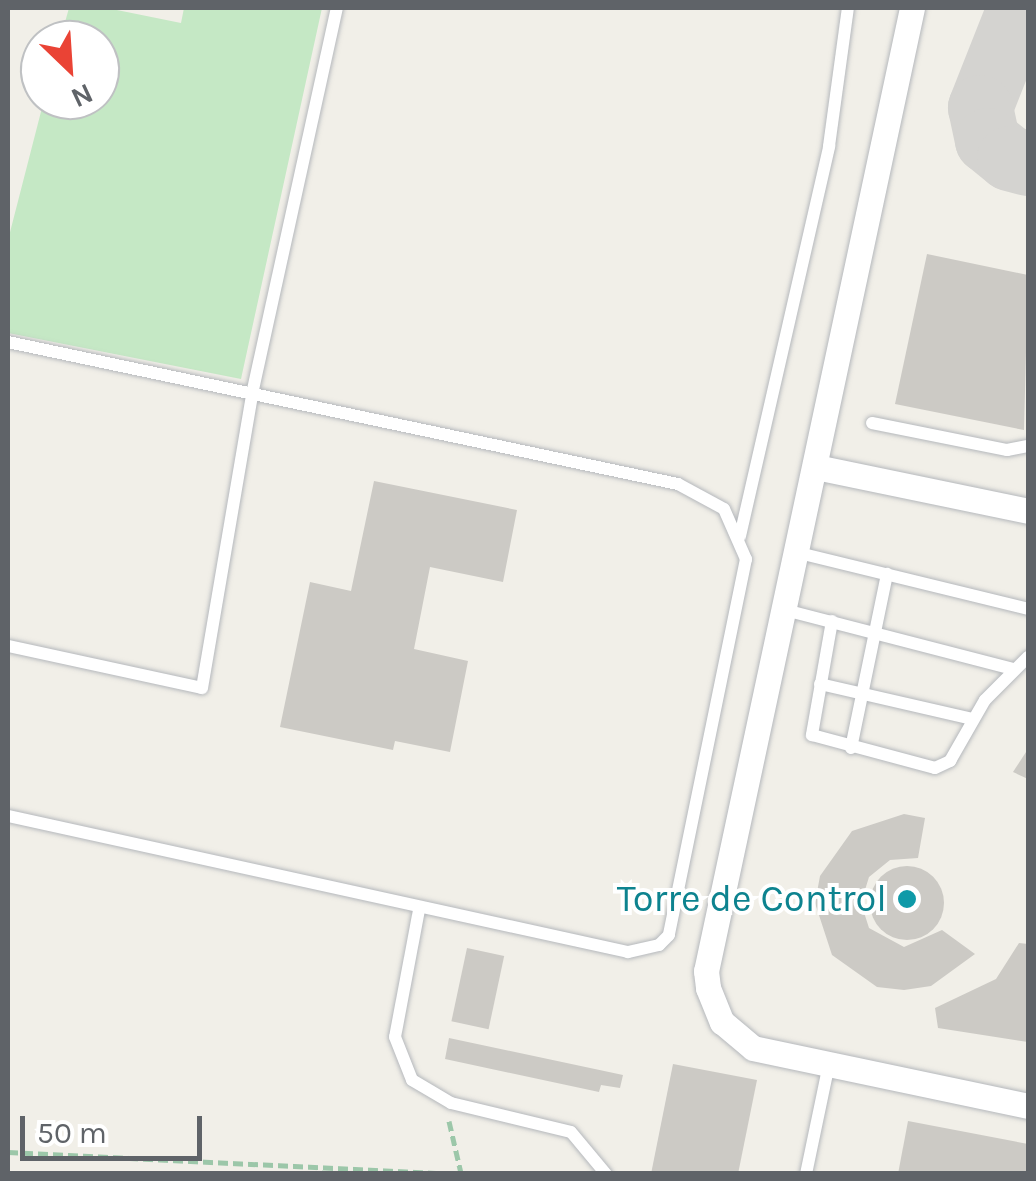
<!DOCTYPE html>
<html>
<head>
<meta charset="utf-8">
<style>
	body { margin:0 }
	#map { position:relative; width:1036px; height:1181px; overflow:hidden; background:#f1efe8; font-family:Karla,sans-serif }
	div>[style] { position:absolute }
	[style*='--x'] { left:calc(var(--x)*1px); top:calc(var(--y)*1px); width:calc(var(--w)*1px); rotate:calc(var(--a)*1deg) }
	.green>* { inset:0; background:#c5e8c5 }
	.taxiway>* { height:65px; margin:-32.5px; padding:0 32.5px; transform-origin:32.5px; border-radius:32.5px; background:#d4d3d0 }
	.building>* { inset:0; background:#cccac5; transform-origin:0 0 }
	.round { border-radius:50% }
	.path>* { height:5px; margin-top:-2.5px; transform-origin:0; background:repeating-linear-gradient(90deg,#9cc7a9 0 10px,transparent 0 15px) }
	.roads { filter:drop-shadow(0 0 2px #b5b8bc) drop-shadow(0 0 2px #b5b8bc) }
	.service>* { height:12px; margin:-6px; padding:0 6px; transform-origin:6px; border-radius:6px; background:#fff }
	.minor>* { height:25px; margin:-12.5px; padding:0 12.5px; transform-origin:12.5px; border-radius:12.5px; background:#fff }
	.dots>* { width:28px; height:28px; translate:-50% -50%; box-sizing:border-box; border:5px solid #fff; border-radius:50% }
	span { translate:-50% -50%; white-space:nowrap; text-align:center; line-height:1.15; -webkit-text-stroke:8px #fff; paint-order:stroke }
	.culture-label { font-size:38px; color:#0d838f }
	.right { translate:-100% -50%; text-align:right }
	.frame { position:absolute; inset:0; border:10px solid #5f6368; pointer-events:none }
	.north { position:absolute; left:20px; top:20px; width:100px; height:100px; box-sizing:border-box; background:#fff; border:2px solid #bfc1c3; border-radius:50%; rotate:155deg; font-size:28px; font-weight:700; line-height:40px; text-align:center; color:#5f6368 }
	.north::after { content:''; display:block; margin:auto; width:35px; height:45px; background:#ea4335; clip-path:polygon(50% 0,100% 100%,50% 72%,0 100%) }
	.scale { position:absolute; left:20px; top:1116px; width:182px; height:45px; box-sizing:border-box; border:5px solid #5f6368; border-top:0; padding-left:12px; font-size:30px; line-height:35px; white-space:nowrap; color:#5f6368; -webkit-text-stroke:8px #fff; paint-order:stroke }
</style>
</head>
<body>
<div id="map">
	<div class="green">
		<i style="clip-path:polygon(69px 8px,107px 8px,181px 23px,184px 8px,322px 8px,241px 379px,8px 333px,8px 240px,44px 100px,100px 100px,100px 40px,60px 40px)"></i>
	</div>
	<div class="taxiway">
		<i style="--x:1027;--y:8;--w:14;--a:144"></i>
		<i style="--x:1016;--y:16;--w:98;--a:111.6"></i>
		<i style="--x:980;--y:107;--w:34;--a:78"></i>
		<i style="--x:987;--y:140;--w:28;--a:39"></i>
		<i style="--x:1009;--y:158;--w:20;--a:15"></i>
	</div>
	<div class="building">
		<i style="clip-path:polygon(927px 254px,1028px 275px,1024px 430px,895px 404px)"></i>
		<i style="clip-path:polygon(374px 481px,517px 510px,503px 582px,430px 567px,414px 649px,468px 661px,450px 752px,395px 741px,393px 750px,280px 727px,310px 582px,351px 591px)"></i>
		<i style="clip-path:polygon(1028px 749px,1028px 779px,1013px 772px)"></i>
		<i style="clip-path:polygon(904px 814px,925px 818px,918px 858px,890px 860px,869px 877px,861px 903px,869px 928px,904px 947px,942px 930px,975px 954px,931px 986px,904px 990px,877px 987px,832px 955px,815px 903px,820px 876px,852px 831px)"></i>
		<i class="round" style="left:870px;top:866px;width:74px;height:74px"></i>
		<i style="clip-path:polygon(1019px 943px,1028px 944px,1028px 1042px,938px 1028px,935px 1008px,996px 979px)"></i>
		<i style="left:467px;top:948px;width:38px;height:75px;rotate:12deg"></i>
		<i style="clip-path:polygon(449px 1038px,623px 1075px,620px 1088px,601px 1085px,599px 1092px,445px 1059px)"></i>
		<i style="clip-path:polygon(673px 1064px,757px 1080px,738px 1174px,651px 1174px)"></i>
		<i style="clip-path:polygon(908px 1121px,1028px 1144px,1028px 1174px,898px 1174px)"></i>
	</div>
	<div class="path">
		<i style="--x:449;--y:1121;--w:53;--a:77"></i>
		<i style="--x:8;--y:1152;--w:454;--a:2.8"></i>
	</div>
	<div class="roads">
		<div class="service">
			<i style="--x:8;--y:342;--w:685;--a:11.97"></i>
			<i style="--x:678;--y:484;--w:52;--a:28.5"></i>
			<i style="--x:724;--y:509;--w:55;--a:66.3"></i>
			<i style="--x:746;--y:559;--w:384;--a:101.6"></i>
			<i style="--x:669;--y:935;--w:14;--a:135"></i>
			<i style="--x:659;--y:945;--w:32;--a:167"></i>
			<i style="--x:628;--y:952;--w:635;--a:-167.63"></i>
			<i style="--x:872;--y:423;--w:138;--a:11.3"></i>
			<i style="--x:1007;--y:450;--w:21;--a:-11"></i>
			<i style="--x:740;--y:536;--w:400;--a:-77.1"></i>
			<i style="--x:829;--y:146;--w:139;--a:-82.2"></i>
			<i style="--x:795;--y:552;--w:240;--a:13.7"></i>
			<i style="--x:785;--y:610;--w:236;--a:14.5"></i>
			<i style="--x:832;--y:621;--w:116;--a:100"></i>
			<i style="--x:812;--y:735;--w:127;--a:15"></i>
			<i style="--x:935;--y:768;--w:17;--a:-25"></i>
			<i style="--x:950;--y:761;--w:70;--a:-60.2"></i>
			<i style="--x:985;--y:700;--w:61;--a:-45"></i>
			<i style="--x:8;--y:646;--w:198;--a:12.2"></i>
			<i style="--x:202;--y:688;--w:298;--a:-80.3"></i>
			<i style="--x:252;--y:394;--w:395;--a:-77.6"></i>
			<i style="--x:820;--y:684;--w:157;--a:12.9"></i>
			<i style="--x:851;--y:748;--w:178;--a:-78.3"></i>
			<i style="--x:419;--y:910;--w:129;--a:100.7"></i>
			<i style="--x:395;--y:1037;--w:46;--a:68.4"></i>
			<i style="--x:412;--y:1080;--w:45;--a:30.5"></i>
			<i style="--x:451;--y:1103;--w:123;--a:13.6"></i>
			<i style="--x:571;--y:1132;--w:55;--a:50.2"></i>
			<i style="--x:806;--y:1174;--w:112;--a:-78.2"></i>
		</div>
		<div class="minor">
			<i style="--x:912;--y:8;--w:985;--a:102.07"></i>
			<i style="--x:706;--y:971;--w:17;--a:83"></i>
			<i style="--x:708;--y:988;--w:37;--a:68"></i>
			<i style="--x:722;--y:1022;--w:40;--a:40"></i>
			<i style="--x:753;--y:1048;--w:281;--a:11.9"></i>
			<i style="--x:816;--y:467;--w:217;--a:11.7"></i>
		</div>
	</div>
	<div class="dots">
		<i style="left:907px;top:899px;background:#0f9aa8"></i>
	</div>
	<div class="culture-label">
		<span class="right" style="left:887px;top:899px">Torre de Control</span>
	</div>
	<div class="frame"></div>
	<div class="north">N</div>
	<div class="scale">50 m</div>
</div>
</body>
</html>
